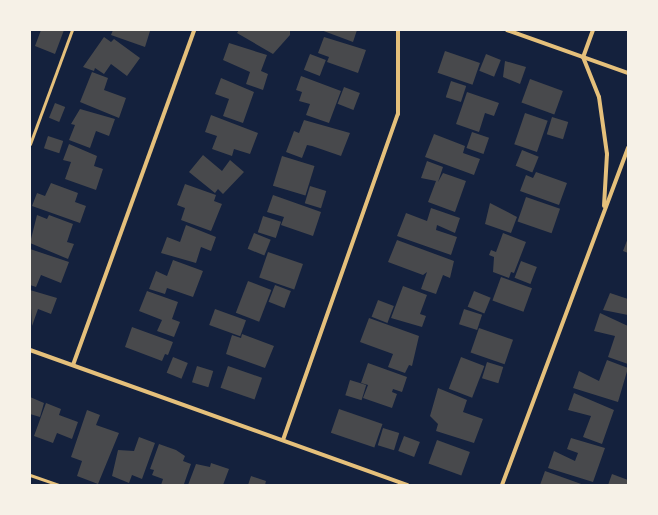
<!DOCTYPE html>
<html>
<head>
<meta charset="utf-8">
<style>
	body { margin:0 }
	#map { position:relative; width:658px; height:515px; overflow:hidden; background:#14213d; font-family:"Fira Sans Condensed",sans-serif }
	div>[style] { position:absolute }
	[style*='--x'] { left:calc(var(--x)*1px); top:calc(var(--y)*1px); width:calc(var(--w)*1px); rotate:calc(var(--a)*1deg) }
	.building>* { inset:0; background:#48494c; transform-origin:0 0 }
	.service>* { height:3px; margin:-1.5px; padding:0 1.5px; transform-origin:1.5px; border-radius:1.5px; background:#e5c07b }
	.minor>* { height:4px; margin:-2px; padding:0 2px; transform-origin:2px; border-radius:2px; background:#e5c07b }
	span { translate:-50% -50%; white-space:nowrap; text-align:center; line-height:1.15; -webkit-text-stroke:4px #f6f1e7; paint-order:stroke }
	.frame { position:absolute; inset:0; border:31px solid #f6f1e7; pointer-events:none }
</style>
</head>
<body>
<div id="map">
	<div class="building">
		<i style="clip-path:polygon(41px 30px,64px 30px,55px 54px,35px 46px)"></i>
		<i style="clip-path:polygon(113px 30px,147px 30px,150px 31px,145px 47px,111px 35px)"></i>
		<i style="clip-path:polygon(239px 30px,290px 30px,290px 35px,273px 54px,237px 33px)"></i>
		<i style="clip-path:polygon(321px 30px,357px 30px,353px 42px)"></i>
		<i style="clip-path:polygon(104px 37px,111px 42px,114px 39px,140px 58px,127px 76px,111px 64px,104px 74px,95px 68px,94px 71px,83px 67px)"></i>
		<i style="clip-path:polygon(324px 37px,366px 50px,358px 73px,327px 62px,329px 57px,318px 53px)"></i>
		<i style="clip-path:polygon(229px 43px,267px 55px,261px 71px,268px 74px,263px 90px,246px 84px,250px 72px,223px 60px)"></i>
		<i style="left:445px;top:51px;width:37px;height:23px;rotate:19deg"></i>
		<i style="left:310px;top:54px;width:17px;height:17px;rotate:21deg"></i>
		<i style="left:486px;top:54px;width:16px;height:18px;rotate:22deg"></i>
		<i style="clip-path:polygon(505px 61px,526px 67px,520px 84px,503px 77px)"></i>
		<i style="clip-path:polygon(92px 72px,108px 78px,104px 90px,126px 98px,119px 118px,80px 102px)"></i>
		<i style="clip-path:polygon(301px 76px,341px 91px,329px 123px,306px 115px,310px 104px,299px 101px,302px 92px,296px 90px)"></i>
		<i style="clip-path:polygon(221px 78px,254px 92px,243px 123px,223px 116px,229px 99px,215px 94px)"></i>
		<i style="left:530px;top:79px;width:35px;height:25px;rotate:20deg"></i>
		<i style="left:451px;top:81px;width:16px;height:17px;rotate:18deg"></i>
		<i style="left:344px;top:87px;width:17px;height:18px;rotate:21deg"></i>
		<i style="clip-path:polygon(467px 92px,499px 103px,494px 116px,485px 113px,479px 132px,456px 124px)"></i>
		<i style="left:55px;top:103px;width:11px;height:16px;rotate:22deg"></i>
		<i style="clip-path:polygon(80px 109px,115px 119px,109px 136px,96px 131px,90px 148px,69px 140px,75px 125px,71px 124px)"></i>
		<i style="left:525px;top:113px;width:24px;height:33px;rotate:19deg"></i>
		<i style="clip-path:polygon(211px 115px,258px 133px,250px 154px,234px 149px,232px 156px,212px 149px,217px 136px,205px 132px)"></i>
		<i style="left:552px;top:117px;width:17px;height:18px;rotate:17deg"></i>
		<i style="clip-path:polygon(304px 120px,350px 133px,341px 156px,312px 146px,307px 145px,302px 158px,286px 152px,294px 131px,299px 133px)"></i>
		<i style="left:472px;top:132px;width:18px;height:17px;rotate:19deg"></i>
		<i style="clip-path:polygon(434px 134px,465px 146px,463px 153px,480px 159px,474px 175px,425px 157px)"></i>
		<i style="left:48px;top:136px;width:16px;height:13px;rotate:18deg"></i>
		<i style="clip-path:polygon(69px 144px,97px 156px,94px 166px,103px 169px,96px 190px,65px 179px,71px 162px,63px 160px)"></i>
		<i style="left:522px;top:150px;width:18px;height:17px;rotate:22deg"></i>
		<i style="clip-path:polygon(203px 155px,222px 171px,230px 160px,244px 172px,223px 194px,218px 189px,215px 193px,189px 172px)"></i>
		<i style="left:282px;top:156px;width:34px;height:31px;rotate:17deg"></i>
		<i style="clip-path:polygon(427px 161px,443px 167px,438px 182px,443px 173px,466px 181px,455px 212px,428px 202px,436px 181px,421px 178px)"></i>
		<i style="clip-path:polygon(536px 172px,567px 183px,559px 205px,520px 191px,526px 175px,533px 178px)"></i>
		<i style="clip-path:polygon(51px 183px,78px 193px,75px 202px,86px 206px,80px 223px,32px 206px,37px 193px,45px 196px)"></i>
		<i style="clip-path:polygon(185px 184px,216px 195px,214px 201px,222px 204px,211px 231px,181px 220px,185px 208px,177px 205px)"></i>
		<i style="left:310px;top:186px;width:17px;height:18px;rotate:17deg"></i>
		<i style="clip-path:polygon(273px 195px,321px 212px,313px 236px,281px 225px,284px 217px,267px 212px)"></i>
		<i style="left:526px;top:197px;width:36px;height:26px;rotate:19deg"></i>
		<i style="clip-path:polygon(490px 203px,517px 217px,511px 233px,485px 224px)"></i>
		<i style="clip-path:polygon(431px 208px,460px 218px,455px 233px,437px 225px,436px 230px,457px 237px,451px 255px,397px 236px,406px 213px,427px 221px)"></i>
		<i style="clip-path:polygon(37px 215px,47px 219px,49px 215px,73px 224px,67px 242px,74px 244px,68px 259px,30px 243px)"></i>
		<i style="left:263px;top:216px;width:19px;height:17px;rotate:18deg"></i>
		<i style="clip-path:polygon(186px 225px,216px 237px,211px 251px,201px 247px,196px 263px,161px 253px,167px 237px,180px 242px)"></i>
		<i style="left:254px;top:233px;width:18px;height:17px;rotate:22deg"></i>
		<i style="clip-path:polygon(503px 233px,526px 242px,514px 273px,511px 272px,509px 278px,493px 272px,494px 257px,489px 255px,491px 250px,496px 252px)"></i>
		<i style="clip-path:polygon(628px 238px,628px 253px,623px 251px)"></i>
		<i style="clip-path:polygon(397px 240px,454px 261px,450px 278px,443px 275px,436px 294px,421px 289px,427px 272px,423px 275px,388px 262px)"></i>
		<i style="clip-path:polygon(30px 249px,69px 262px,61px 283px,41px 275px,36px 287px,30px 285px)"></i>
		<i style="left:268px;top:252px;width:37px;height:27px;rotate:19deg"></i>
		<i style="clip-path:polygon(173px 260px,203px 271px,193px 297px,167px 288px,165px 294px,149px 289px,156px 271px,167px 276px)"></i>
		<i style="left:521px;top:261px;width:17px;height:18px;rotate:21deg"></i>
		<i style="left:501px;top:277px;width:33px;height:25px;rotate:20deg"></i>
		<i style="left:248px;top:281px;width:25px;height:34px;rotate:21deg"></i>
		<i style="left:275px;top:285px;width:17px;height:18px;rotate:21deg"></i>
		<i style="clip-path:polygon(403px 286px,427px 295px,420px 314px,426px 316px,422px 327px,391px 318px)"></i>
		<i style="clip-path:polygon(30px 290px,57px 298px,51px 314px,38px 309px,32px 326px)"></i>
		<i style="clip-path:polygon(147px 291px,178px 302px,172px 319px,180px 322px,174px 337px,157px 331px,162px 320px,139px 311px)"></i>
		<i style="left:474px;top:291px;width:18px;height:17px;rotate:22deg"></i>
		<i style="clip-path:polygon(610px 293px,628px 299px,628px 315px,603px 310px)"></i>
		<i style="left:378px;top:300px;width:17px;height:18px;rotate:21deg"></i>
		<i style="left:215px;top:309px;width:33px;height:17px;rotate:20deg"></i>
		<i style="left:464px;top:309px;width:19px;height:16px;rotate:18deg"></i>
		<i style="clip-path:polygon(600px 313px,628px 326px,628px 364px,608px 357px,615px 336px,594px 331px)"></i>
		<i style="clip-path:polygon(369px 318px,419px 336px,412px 366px,409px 365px,405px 373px,388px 367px,393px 354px,360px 342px)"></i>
		<i style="clip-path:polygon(132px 327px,173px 342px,168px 355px,165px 354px,162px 361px,125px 347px)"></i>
		<i style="left:479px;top:328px;width:36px;height:26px;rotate:19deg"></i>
		<i style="clip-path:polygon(242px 334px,274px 346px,265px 368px,226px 354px,232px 335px,241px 338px)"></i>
		<i style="left:173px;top:357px;width:16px;height:17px;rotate:22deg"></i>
		<i style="left:461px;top:357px;width:25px;height:34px;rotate:21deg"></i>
		<i style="clip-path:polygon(607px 360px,628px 368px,618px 402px,573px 388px,579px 371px,599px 381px)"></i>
		<i style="left:487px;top:362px;width:17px;height:17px;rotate:17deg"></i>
		<i style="clip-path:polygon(368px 363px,407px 377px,402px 392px,393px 389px,392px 392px,397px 394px,392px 408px,363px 398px,368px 385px,361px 383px)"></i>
		<i style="left:197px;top:366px;width:17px;height:17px;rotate:17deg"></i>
		<i style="left:228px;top:366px;width:36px;height:23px;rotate:19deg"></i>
		<i style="left:350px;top:380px;width:17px;height:16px;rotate:17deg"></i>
		<i style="clip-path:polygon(438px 388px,467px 400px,463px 412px,483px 419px,474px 443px,436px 431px,438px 424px,430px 416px)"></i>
		<i style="clip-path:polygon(574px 393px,614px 410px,602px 444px,583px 437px,591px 416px,568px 410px)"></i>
		<i style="clip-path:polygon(30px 397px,44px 403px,40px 417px,30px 414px)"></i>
		<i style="clip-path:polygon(46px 403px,61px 409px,59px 415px,78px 422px,72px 439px,57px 433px,53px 443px,34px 436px)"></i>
		<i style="left:339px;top:409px;width:46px;height:25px;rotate:19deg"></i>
		<i style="clip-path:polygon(87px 410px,100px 415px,96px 425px,119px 433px,98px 484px,77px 476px,82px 461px,71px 457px)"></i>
		<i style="left:383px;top:428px;width:17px;height:18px;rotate:17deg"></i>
		<i style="left:404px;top:436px;width:17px;height:16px;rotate:21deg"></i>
		<i style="clip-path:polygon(139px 437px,155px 443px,142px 479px,132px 475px,129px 483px,112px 476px,118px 450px,134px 451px)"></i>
		<i style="clip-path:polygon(571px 438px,605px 448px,593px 482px,548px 468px,554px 451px,575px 461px,578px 453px,567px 449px)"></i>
		<i style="left:437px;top:440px;width:35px;height:25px;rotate:20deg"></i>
		<i style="clip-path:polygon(159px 444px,176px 450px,185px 456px,183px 461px,191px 464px,184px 484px,161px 485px,163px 479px,152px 475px,154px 470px,150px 469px)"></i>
		<i style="clip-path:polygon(211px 463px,229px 469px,223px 485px,188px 485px,196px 464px,210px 467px)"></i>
		<i style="clip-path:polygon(545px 471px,584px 485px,540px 485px)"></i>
		<i style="clip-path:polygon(612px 474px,628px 480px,628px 485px,608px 485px)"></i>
		<i style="clip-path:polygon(251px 476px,266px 481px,265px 485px,248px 485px)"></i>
	</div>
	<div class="service">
		<i style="--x:30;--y:144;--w:121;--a:-69.8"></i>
		<i style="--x:30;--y:475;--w:31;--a:19"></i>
	</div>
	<div class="minor">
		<i style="--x:507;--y:30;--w:128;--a:19.6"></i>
		<i style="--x:593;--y:30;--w:29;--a:110"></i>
		<i style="--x:583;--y:57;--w:43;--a:68.2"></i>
		<i style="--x:599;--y:97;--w:58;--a:82"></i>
		<i style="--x:607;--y:154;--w:52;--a:93.3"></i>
		<i style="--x:30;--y:350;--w:401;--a:19.7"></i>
		<i style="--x:73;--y:365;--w:356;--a:-70.1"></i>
		<i style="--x:283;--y:440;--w:346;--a:-70.6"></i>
		<i style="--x:398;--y:114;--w:84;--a:-90"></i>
		<i style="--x:502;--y:485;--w:360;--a:-69.5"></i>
	</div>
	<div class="frame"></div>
</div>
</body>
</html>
